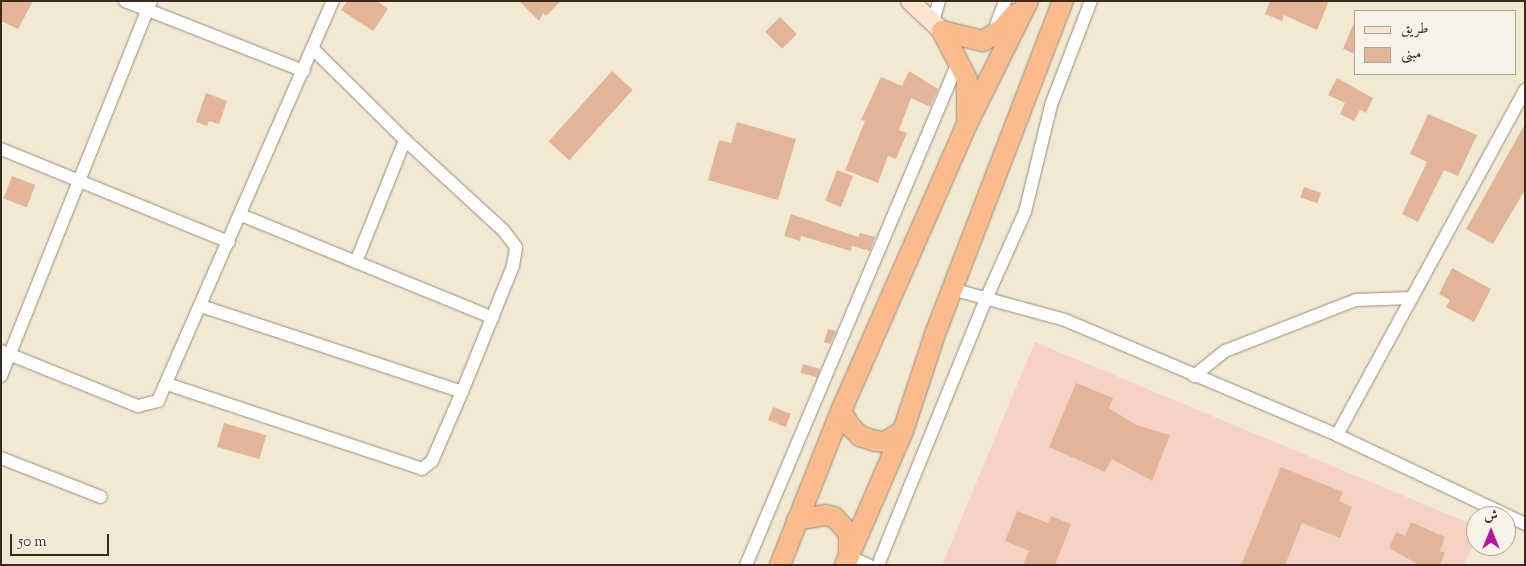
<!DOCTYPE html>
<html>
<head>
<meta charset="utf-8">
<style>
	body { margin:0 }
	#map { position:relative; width:1526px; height:566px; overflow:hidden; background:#f2e9d3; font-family:"Sorts Mill Goudy",Amiri,serif }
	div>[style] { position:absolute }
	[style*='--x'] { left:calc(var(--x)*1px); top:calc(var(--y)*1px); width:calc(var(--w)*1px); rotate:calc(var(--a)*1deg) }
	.built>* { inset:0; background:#f6d2c5 }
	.building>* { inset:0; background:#e2b599; transform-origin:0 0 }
	.roads { filter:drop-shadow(0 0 1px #968a78) drop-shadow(0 0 1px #968a78) }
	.minor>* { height:12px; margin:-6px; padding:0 6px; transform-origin:6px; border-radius:6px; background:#fff }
	.secondary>* { height:18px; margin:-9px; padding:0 9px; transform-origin:9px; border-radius:9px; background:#fde4d1 }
	.trunk>* { height:20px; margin:-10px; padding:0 10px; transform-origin:10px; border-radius:10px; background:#fbbb8c }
	span { translate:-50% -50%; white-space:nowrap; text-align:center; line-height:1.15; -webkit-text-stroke:5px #f7f3e8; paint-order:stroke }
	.frame { position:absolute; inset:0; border:2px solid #3b2a1e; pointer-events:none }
	.legend { position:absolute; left:1354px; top:10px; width:162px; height:65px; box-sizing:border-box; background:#f7f3e8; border:1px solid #aca397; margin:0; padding:6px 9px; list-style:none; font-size:15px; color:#3b2a1e }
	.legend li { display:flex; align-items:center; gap:10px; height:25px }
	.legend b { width:25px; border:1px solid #aca397 }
	.north { position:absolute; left:1466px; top:506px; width:50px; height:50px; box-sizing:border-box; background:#f7f3e8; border:1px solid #aca397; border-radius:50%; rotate:0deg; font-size:14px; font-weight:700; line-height:20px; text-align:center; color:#3b2a1e }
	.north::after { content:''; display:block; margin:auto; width:18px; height:22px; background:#b5179e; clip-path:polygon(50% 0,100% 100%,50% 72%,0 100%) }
	.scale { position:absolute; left:10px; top:534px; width:99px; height:22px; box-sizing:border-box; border:2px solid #3b2a1e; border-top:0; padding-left:6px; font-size:15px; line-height:18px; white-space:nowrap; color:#3b2a1e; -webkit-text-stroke:4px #f7f3e8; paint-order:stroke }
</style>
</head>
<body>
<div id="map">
	<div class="built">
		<i style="clip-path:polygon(1035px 342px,1476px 526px,1476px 538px,1464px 565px,942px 565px)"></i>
	</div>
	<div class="building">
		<i style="clip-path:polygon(1px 1px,33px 1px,18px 29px,1px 21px)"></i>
		<i style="clip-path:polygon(347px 1px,377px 1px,388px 9px,373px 31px,341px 10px)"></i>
		<i style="clip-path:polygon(519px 1px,561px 1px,546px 16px,543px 13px,539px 21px)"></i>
		<i style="clip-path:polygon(1270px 1px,1329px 1px,1317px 30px,1284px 15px,1282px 21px,1265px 14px)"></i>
		<i style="left:780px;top:17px;width:24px;height:21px;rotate:45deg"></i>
		<i style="clip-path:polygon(1355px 20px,1355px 54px,1343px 49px)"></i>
		<i style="left:612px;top:71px;width:28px;height:95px;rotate:42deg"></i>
		<i style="clip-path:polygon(909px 71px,938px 89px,930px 107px,911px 98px,899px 130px,907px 133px,896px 159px,888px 156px,878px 183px,845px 170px,865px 121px,861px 120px,881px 77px,902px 86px)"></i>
		<i style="clip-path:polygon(1337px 78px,1373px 98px,1366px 113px,1360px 110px,1354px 121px,1340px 114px,1345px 103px,1328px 95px)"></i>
		<i style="clip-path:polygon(206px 93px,227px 101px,219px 124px,209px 121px,207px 126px,196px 122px)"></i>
		<i style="clip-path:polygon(1428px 114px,1477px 135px,1458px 176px,1444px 170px,1418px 222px,1402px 214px,1427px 162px,1410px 154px)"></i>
		<i style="clip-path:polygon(737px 122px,796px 139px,778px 200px,708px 180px,719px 140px,731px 143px)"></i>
		<i style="clip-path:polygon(1525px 124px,1525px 190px,1493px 244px,1466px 229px)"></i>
		<i style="left:837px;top:170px;width:17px;height:33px;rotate:21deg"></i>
		<i style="left:12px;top:176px;width:25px;height:24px;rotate:21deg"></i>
		<i style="left:1304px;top:187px;width:18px;height:11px;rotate:19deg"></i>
		<i style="clip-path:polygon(791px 214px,858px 237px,860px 233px,875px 237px,870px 251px,852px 246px,851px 251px,801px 236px,800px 241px,784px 236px)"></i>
		<i style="clip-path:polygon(1452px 268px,1491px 289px,1474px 322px,1446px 307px,1450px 300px,1439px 294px)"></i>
		<i style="clip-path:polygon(828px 329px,836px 331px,830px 344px,824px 342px)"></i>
		<i style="left:803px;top:364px;width:18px;height:9px;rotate:16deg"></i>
		<i style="clip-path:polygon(1076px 383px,1113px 398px,1109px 408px,1136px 425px,1170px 435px,1152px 481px,1112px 459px,1105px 472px,1049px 447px)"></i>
		<i style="left:773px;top:407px;width:19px;height:14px;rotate:21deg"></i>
		<i style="left:224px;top:423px;width:44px;height:25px;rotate:16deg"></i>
		<i style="clip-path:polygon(1281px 467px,1343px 492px,1339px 501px,1352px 507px,1340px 538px,1302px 523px,1285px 565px,1241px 565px)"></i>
		<i style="clip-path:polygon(1017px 511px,1048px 523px,1051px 516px,1071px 524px,1055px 565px,1023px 565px,1029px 551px,1005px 541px)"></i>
		<i style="clip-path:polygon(1411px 522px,1445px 537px,1440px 551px,1445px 553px,1440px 565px,1419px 565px,1389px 548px,1396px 532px,1405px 536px)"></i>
	</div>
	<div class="roads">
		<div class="minor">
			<i style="--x:125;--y:1;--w:192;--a:21.4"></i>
			<i style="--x:933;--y:22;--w:22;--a:-74"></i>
			<i style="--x:994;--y:31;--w:32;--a:-70"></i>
			<i style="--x:1;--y:149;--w:246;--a:22.2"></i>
			<i style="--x:241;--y:215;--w:272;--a:22.2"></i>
			<i style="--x:356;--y:262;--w:131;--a:-68.1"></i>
			<i style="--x:952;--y:289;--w:117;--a:15.3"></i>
			<i style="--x:1065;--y:320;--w:295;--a:22.9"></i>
			<i style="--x:1337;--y:435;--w:208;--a:25.3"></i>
			<i style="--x:201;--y:306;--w:275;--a:18.2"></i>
			<i style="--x:1;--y:351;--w:148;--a:21.9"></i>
			<i style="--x:138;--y:406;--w:21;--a:-14"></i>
			<i style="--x:158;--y:401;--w:437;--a:-66.4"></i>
			<i style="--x:1;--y:376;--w:404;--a:-68.2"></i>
			<i style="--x:1194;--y:376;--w:40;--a:-39"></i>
			<i style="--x:1225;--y:351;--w:141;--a:-21.3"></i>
			<i style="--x:1356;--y:300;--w:56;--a:-2"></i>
			<i style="--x:167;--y:384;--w:269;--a:18.4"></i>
			<i style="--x:422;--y:469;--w:13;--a:-39"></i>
			<i style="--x:432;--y:461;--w:75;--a:-66.5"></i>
			<i style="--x:462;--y:392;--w:136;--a:-68"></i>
			<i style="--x:513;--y:266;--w:19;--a:-81"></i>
			<i style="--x:516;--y:247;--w:20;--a:-127"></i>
			<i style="--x:504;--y:231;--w:134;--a:-137.4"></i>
			<i style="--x:405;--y:140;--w:129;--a:-135.3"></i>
			<i style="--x:1337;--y:435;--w:393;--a:-61.4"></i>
			<i style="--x:1;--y:458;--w:107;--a:21.3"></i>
			<i style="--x:848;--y:556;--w:22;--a:24"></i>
			<i style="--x:746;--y:565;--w:548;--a:-67.13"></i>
			<i style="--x:878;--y:565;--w:287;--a:-67.9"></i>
			<i style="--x:986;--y:299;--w:95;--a:-65.9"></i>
			<i style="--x:1025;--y:212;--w:110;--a:-76.3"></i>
			<i style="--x:1051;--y:105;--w:111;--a:-69"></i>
		</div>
		<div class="secondary">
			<i style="--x:910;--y:1;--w:44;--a:43.2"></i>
		</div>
		<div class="trunk">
			<i style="--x:942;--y:31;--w:42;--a:13.7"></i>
			<i style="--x:983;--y:41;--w:22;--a:-32"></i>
			<i style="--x:1002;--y:29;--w:20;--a:-49"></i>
			<i style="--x:942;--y:31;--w:54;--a:62.5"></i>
			<i style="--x:967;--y:79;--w:38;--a:90"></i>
			<i style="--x:841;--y:411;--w:16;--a:60"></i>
			<i style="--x:849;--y:425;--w:16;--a:45"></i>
			<i style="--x:860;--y:436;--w:16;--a:18"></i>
			<i style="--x:875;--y:441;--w:10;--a:6"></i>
			<i style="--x:885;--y:442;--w:21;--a:-31"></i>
			<i style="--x:797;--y:520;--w:28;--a:-10"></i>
			<i style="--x:825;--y:515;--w:9;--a:13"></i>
			<i style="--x:834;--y:517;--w:22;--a:47"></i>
			<i style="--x:849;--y:533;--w:19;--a:90"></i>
			<i style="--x:780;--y:565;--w:166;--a:-68.4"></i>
			<i style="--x:841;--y:411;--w:311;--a:-66.3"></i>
			<i style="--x:966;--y:126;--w:140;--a:-63.6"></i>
			<i style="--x:845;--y:565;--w:146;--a:-66.6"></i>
			<i style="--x:903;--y:431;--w:102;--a:-71.7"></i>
			<i style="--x:935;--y:334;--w:357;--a:-69"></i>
		</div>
	</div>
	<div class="frame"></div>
	<ul class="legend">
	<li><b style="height:6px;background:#fde4d1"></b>طريق</li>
	<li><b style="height:14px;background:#e2b599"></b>مبنى</li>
	</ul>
	<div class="north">ش</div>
	<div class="scale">50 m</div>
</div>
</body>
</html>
